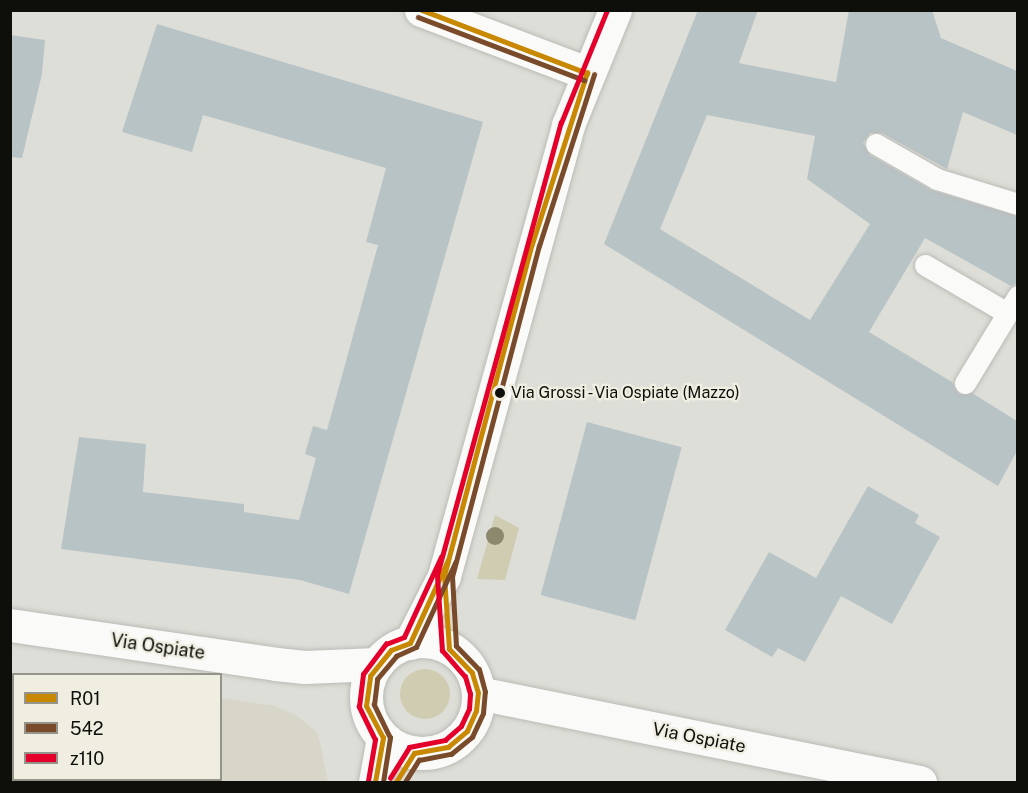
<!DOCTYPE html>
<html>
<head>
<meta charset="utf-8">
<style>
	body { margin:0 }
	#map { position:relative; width:1028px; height:793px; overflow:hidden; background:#deded8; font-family:"Public Sans",sans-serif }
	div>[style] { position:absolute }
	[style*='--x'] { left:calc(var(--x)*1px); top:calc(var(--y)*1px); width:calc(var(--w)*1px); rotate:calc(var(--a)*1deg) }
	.built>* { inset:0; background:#d7d6c8 }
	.green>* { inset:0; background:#d0ccb2 }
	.round { border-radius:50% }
	.building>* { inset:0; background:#b8c3c6; transform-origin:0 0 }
	.roads { filter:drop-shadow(0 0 2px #bbbbb6) drop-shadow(0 0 2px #bbbbb6) }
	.service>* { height:21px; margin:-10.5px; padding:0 10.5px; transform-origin:10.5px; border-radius:10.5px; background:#fafaf9 }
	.minor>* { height:33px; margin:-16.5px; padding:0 16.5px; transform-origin:16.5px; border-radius:16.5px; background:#fafaf9 }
	.minor>.ring { margin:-16.5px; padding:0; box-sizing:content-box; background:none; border:33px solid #fafaf9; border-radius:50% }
	.bus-1>* { height:4.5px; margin:-2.25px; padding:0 2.25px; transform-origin:2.25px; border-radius:2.25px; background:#c88802 }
	.bus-2>* { height:4.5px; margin:-2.25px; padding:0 2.25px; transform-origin:2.25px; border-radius:2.25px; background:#7a4b2a }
	.bus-3>* { height:4.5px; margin:-2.25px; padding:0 2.25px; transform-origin:2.25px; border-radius:2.25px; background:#e4002b }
	.trees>* { width:18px; height:18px; margin:-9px; border-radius:50%; background:#8c886d }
	.dots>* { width:16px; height:16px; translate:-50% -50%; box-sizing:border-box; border:3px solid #efeee1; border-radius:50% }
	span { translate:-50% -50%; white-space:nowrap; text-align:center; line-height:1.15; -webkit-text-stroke:4.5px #efeee1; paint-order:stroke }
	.bus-label { font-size:16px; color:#0e0e0a }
	.left { translate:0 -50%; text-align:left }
	.street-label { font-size:18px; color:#0e0e0a }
	.frame { position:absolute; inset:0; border:12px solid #0e0e0a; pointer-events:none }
	.legend { position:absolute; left:12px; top:673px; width:210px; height:108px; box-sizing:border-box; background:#efeee1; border:2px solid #95948b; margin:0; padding:8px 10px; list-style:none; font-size:18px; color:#0e0e0a }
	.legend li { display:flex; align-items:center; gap:12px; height:30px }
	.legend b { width:30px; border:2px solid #95948b }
</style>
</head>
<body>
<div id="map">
	<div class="built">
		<i style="clip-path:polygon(221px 698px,275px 706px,297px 716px,318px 733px,328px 782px,11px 782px,11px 714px,14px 780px,220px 780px)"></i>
	</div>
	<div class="green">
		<i style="clip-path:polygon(495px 515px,519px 528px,505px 580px,477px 579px)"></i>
		<i class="round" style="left:400px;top:669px;width:50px;height:50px"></i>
	</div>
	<div class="building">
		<i style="clip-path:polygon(evenodd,698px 10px,758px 10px,739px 63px,836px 82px,849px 10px,932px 10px,941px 38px,1017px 71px,1017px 135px,963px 112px,947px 169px,882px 133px,870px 133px,863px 143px,870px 155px,931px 190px,1017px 216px,1017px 283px,1011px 286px,925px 238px,869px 332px,952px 382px,959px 394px,972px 393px,1017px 421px,1017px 451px,998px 486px,604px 244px,698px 10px,707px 115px,815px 136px,807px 179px,870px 224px,810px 320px,660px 229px,707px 115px)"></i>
		<i style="clip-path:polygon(157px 24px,483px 122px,349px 594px,300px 580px,61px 549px,79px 437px,146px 444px,143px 492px,244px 504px,244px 512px,299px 520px,316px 458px,305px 454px,313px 426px,327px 430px,378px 245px,366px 242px,386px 168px,203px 115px,192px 152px,122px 132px)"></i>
		<i style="clip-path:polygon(10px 35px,45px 40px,42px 74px,22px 158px,10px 157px)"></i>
		<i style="left:587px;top:422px;width:98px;height:179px;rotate:15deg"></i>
		<i style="clip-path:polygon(868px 486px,919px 515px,915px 523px,940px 537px,892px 624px,841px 596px,805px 662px,778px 648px,772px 657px,725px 630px,769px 552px,816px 578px)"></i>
	</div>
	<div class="roads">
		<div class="service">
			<i style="--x:876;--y:144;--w:70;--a:29.8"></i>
			<i style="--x:937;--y:179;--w:85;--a:17.2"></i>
			<i style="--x:925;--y:265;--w:95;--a:30.3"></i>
			<i style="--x:965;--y:383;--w:102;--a:-58.7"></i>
		</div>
		<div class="minor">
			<i style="--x:421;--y:10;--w:178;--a:20.8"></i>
			<i style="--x:10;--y:625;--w:269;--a:8.3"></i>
			<i style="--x:276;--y:664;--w:29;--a:6"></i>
			<i style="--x:305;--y:667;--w:72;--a:-2.4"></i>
			<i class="ring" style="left:366px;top:641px;width:79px;height:79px"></i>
			<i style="--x:410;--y:643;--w:75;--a:-63.1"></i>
			<i style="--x:444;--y:576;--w:468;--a:-74.6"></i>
			<i style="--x:568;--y:125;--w:124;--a:-67.8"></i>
			<i style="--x:478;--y:693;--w:451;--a:11.4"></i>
			<i style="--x:375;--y:782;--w:45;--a:-79.7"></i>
		</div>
	</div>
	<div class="bus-1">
		<i style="--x:422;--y:10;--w:177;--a:20.9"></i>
		<i style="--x:375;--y:782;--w:45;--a:-79.7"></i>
		<i style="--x:383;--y:738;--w:36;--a:-118"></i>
		<i style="--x:366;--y:706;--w:30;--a:-82"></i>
		<i style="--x:370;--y:676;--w:33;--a:-51"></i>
		<i style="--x:391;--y:650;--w:20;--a:-20"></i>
		<i style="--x:410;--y:643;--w:91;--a:-65.4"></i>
		<i style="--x:396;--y:782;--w:34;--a:-58"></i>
		<i style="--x:414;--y:753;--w:35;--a:-10"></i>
		<i style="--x:448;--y:747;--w:25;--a:-40"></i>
		<i style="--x:467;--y:731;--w:22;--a:-66"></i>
		<i style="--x:476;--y:711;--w:18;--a:-84"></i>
		<i style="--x:478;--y:693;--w:21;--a:-107"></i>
		<i style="--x:472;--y:673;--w:33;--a:-134"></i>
		<i style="--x:449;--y:649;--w:73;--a:-93.9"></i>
		<i style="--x:444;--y:576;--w:343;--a:-75.2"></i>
		<i style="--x:532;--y:244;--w:180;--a:-72.2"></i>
	</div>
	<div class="bus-2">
		<i style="--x:418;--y:17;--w:178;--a:20.8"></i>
		<i style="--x:383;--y:782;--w:45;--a:-81"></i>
		<i style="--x:390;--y:738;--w:37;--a:-116"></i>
		<i style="--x:374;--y:705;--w:26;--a:-83"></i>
		<i style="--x:377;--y:679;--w:30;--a:-50"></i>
		<i style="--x:396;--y:656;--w:22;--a:-24"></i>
		<i style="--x:416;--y:647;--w:93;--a:-65.1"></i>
		<i style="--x:405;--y:782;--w:26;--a:-58"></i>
		<i style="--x:419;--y:760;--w:33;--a:-11"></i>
		<i style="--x:451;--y:754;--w:27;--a:-39"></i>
		<i style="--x:472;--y:737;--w:26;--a:-65"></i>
		<i style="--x:483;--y:713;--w:21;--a:-85"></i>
		<i style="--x:485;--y:692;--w:23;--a:-105"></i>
		<i style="--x:479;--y:670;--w:33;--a:-134"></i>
		<i style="--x:456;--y:646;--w:69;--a:-93.3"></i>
		<i style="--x:452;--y:577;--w:342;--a:-75.3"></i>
		<i style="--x:539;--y:246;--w:180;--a:-72.2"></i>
	</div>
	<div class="bus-3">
		<i style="--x:390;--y:778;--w:36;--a:-58"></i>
		<i style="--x:409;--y:747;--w:37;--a:-11"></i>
		<i style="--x:445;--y:740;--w:21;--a:-41"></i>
		<i style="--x:461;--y:726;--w:19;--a:-65"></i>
		<i style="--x:469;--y:709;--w:15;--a:-86"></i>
		<i style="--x:470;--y:694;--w:18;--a:-106"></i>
		<i style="--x:465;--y:677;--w:35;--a:-131"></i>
		<i style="--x:442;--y:651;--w:76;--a:-93.8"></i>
		<i style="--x:437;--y:575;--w:469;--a:-74.7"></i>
		<i style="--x:561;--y:123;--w:122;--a:-67.8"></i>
		<i style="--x:368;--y:781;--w:42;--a:-80.3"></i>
		<i style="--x:375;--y:740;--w:37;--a:-116"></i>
		<i style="--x:359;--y:707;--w:33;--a:-83"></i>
		<i style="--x:363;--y:674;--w:38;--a:-53"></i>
		<i style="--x:386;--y:644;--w:19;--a:-21"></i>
		<i style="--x:404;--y:637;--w:88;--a:-65.2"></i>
	</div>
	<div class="trees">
		<i style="left:495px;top:536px"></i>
	</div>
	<div class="dots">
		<i style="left:500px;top:393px;background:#0e0e0a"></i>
	</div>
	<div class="bus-label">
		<span class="left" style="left:511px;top:393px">Via Grossi - Via Ospiate (Mazzo)</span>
	</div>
	<div class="street-label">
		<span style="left:158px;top:647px;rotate:8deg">Via Ospiate</span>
		<span style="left:699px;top:738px;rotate:11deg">Via Ospiate</span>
	</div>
	<div class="frame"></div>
	<ul class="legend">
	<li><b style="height:8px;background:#c88802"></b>R01</li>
	<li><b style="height:8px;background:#7a4b2a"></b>542</li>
	<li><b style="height:8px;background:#e4002b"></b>z110</li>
	</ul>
</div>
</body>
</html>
